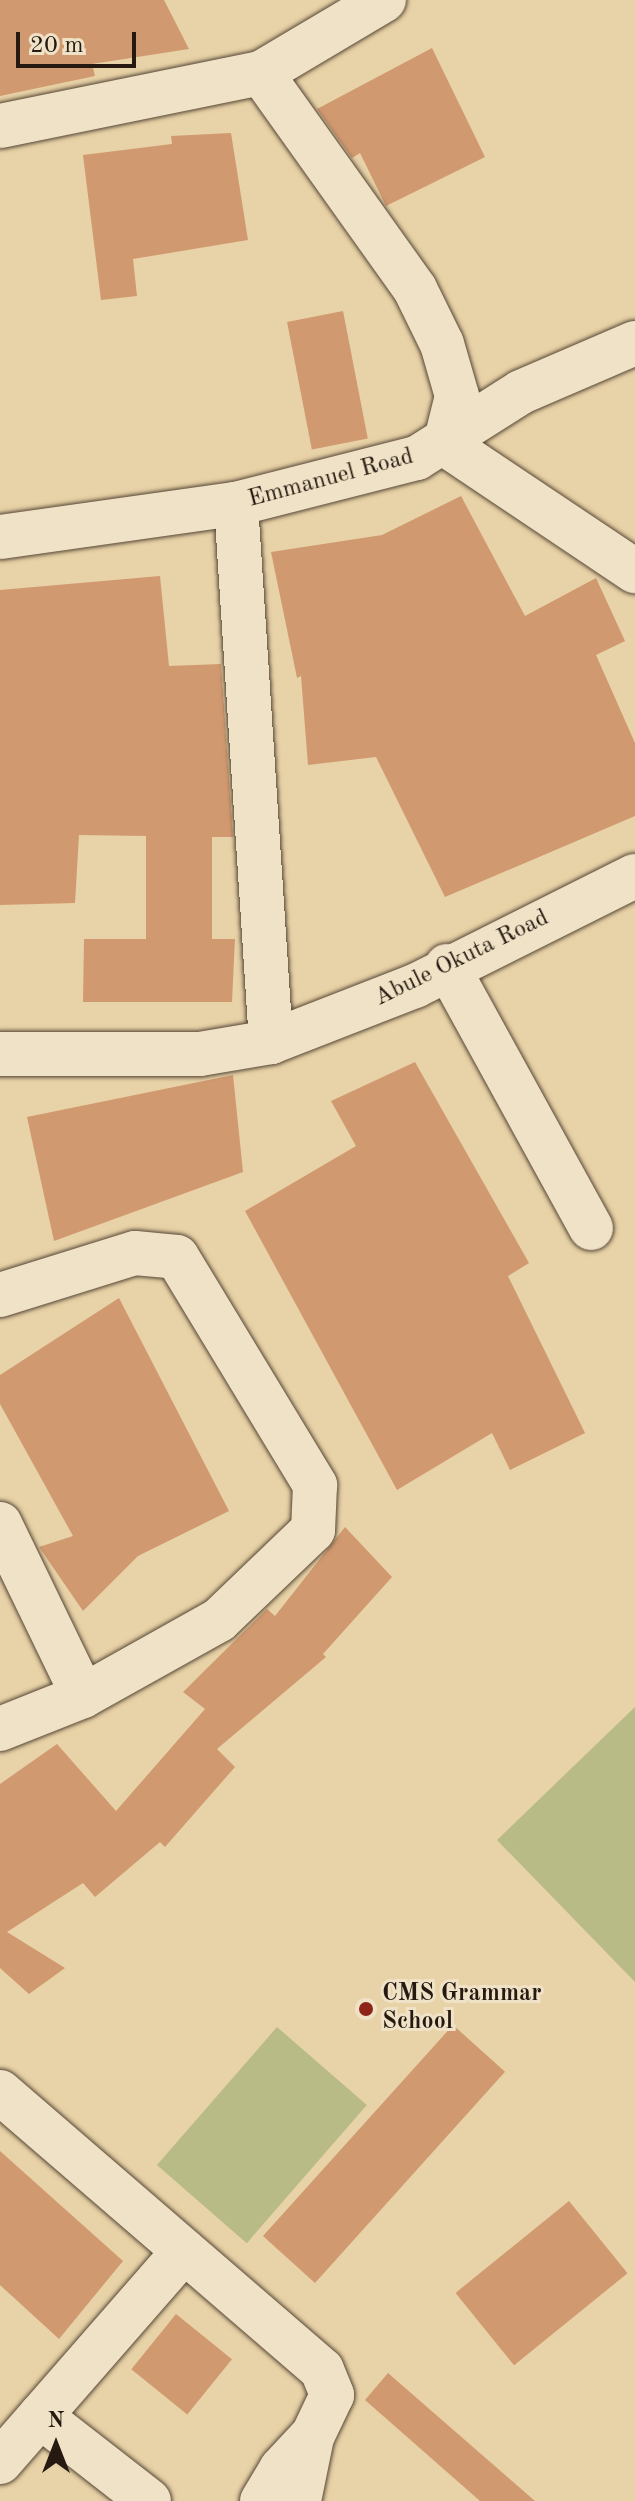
<!DOCTYPE html>
<html>
<head>
<meta charset="utf-8">
<style>
	body { margin:0 }
	#map { position:relative; width:635px; height:2501px; overflow:hidden; background:#e8d2a7; font-family:"Old Standard TT",serif }
	div>[style] { position:absolute }
	[style*='--x'] { left:calc(var(--x)*1px); top:calc(var(--y)*1px); width:calc(var(--w)*1px); rotate:calc(var(--a)*1deg) }
	.green>* { inset:0; background:#b8bb86; transform-origin:0 0 }
	.building>* { inset:0; background:#d19970; transform-origin:0 0 }
	.roads { filter:drop-shadow(0 0 2px #564736) drop-shadow(0 0 2px #564736) }
	.minor>* { height:44px; margin:-22px; padding:0 22px; transform-origin:22px; border-radius:22px; background:#f0e2c6 }
	.dots>* { width:22px; height:22px; translate:-50% -50%; box-sizing:border-box; border:4px solid #f0e2c6; border-radius:50% }
	span { translate:-50% -50%; white-space:nowrap; text-align:center; line-height:1.15; -webkit-text-stroke:6px #f0e2c6; paint-order:stroke }
	.street-label { font-size:24px; color:#251911 }
	.poi-label { font-size:24px; color:#251911; font-weight:700 }
	.left { translate:0 -50%; text-align:left }
	.north { position:absolute; left:16px; top:2405px; width:80px; height:80px; -webkit-text-stroke:6px #f0e2c6; paint-order:stroke; rotate:0deg; font-size:22px; font-weight:700; line-height:32px; text-align:center; color:#251911 }
	.north::after { content:''; display:block; margin:auto; width:28px; height:36px; background:#251911; clip-path:polygon(50% 0,100% 100%,50% 72%,0 100%) }
	.scale { position:absolute; left:16px; top:32px; width:120px; height:36px; box-sizing:border-box; border:4px solid #251911; border-top:0; padding-left:10px; font-size:24px; line-height:28px; white-space:nowrap; color:#251911; -webkit-text-stroke:6px #f0e2c6; paint-order:stroke }
</style>
</head>
<body>
<div id="map">
	<div class="green">
		<i style="clip-path:polygon(635px 1707px,635px 1982px,497px 1840px)"></i>
		<i style="left:277px;top:2027px;width:119px;height:183px;rotate:41deg"></i>
	</div>
	<div class="building">
		<i style="clip-path:polygon(0 0,164px 0,189px 49px,92px 64px,95px 76px,0 96px)"></i>
		<i style="clip-path:polygon(432px 48px,485px 157px,386px 206px,360px 153px,352px 158px,317px 109px)"></i>
		<i style="clip-path:polygon(231px 133px,248px 240px,133px 259px,137px 296px,101px 300px,83px 155px,172px 144px,171px 136px)"></i>
		<i style="left:343px;top:311px;width:130px;height:57px;rotate:79deg"></i>
		<i style="clip-path:polygon(461px 496px,525px 616px,596px 578px,625px 641px,596px 655px,635px 743px,635px 816px,445px 897px,376px 757px,308px 765px,301px 676px,297px 678px,271px 552px,382px 535px)"></i>
		<i style="clip-path:polygon(160px 576px,169px 666px,221px 664px,233px 837px,212px 837px,212px 939px,235px 939px,232px 1002px,83px 1002px,84px 939px,146px 939px,146px 836px,79px 835px,75px 903px,0 905px,0 590px)"></i>
		<i style="clip-path:polygon(415px 1062px,529px 1263px,508px 1276px,585px 1433px,510px 1470px,492px 1433px,397px 1490px,245px 1211px,356px 1146px,331px 1101px)"></i>
		<i style="clip-path:polygon(233px 1075px,243px 1172px,54px 1241px,27px 1117px)"></i>
		<i style="clip-path:polygon(119px 1298px,229px 1511px,138px 1556px,83px 1611px,39px 1547px,73px 1536px,0 1404px,0 1375px)"></i>
		<i style="clip-path:polygon(345px 1527px,392px 1577px,323px 1654px,326px 1657px,217px 1749px,235px 1767px,165px 1847px,160px 1842px,95px 1897px,83px 1883px,7px 1932px,65px 1968px,29px 1994px,0 1968px,0 1784px,57px 1744px,116px 1811px,205px 1709px,183px 1692px,267px 1609px,275px 1616px)"></i>
		<i style="left:453px;top:2025px;width:70px;height:284px;rotate:42deg"></i>
		<i style="clip-path:polygon(0 2151px,123px 2261px,59px 2339px,0 2285px)"></i>
		<i style="left:569px;top:2201px;width:93px;height:146px;rotate:51deg"></i>
		<i style="left:176px;top:2314px;width:72px;height:71px;rotate:39deg"></i>
		<i style="clip-path:polygon(388px 2373px,535px 2501px,480px 2501px,365px 2400px)"></i>
	</div>
	<div class="roads">
		<div class="minor">
			<i style="--x:261;--y:73;--w:265;--a:54.5"></i>
			<i style="--x:415;--y:289;--w:61;--a:63.9"></i>
			<i style="--x:442;--y:344;--w:54;--a:73.9"></i>
			<i style="--x:457;--y:396;--w:49;--a:104"></i>
			<i style="--x:445;--y:444;--w:229;--a:33.8"></i>
			<i style="--x:0;--y:126;--w:266;--a:-11.5"></i>
			<i style="--x:261;--y:73;--w:143;--a:-30.7"></i>
			<i style="--x:236;--y:504;--w:539;--a:86.28"></i>
			<i style="--x:0;--y:537;--w:238;--a:-8"></i>
			<i style="--x:236;--y:504;--w:187;--a:-14.3"></i>
			<i style="--x:417;--y:458;--w:123;--a:-32.4"></i>
			<i style="--x:521;--y:392;--w:124;--a:-23.3"></i>
			<i style="--x:447;--y:966;--w:299;--a:61.2"></i>
			<i style="--x:0;--y:1054;--w:200;--a:0"></i>
			<i style="--x:200;--y:1054;--w:72;--a:-9.6"></i>
			<i style="--x:271;--y:1042;--w:155;--a:-21.3"></i>
			<i style="--x:415;--y:986;--w:246;--a:-26.6"></i>
			<i style="--x:0;--y:1295;--w:141;--a:-17.3"></i>
			<i style="--x:135;--y:1253;--w:42;--a:5.4"></i>
			<i style="--x:177;--y:1257;--w:267;--a:58.8"></i>
			<i style="--x:315;--y:1485;--w:45;--a:92.5"></i>
			<i style="--x:313;--y:1530;--w:130;--a:136.2"></i>
			<i style="--x:219;--y:1620;--w:156;--a:150.8"></i>
			<i style="--x:83;--y:1696;--w:89;--a:158.3"></i>
			<i style="--x:0;--y:1524;--w:191;--a:64.2"></i>
			<i style="--x:0;--y:2092;--w:425;--a:40.8"></i>
			<i style="--x:322;--y:2370;--w:27;--a:68"></i>
			<i style="--x:332;--y:2395;--w:47;--a:115.5"></i>
			<i style="--x:312;--y:2437;--w:65;--a:101.5"></i>
			<i style="--x:40;--y:2416;--w:138;--a:37.9"></i>
			<i style="--x:0;--y:2462;--w:280;--a:-48.9"></i>
			<i style="--x:262;--y:2501;--w:37;--a:-59"></i>
			<i style="--x:281;--y:2469;--w:42;--a:-46.9"></i>
		</div>
	</div>
	<div class="dots">
		<i style="left:366px;top:2009px;background:#8f2418"></i>
	</div>
	<div class="street-label">
		<span style="left:331px;top:479px;rotate:-15deg">Emmanuel Road</span>
		<span style="left:462px;top:959px;rotate:-26deg">Abule Okuta Road</span>
	</div>
	<div class="poi-label">
		<span class="left" style="left:382px;top:2009px">CMS Grammar<br>School</span>
	</div>
	<div class="north">N</div>
	<div class="scale">20 m</div>
</div>
</body>
</html>
